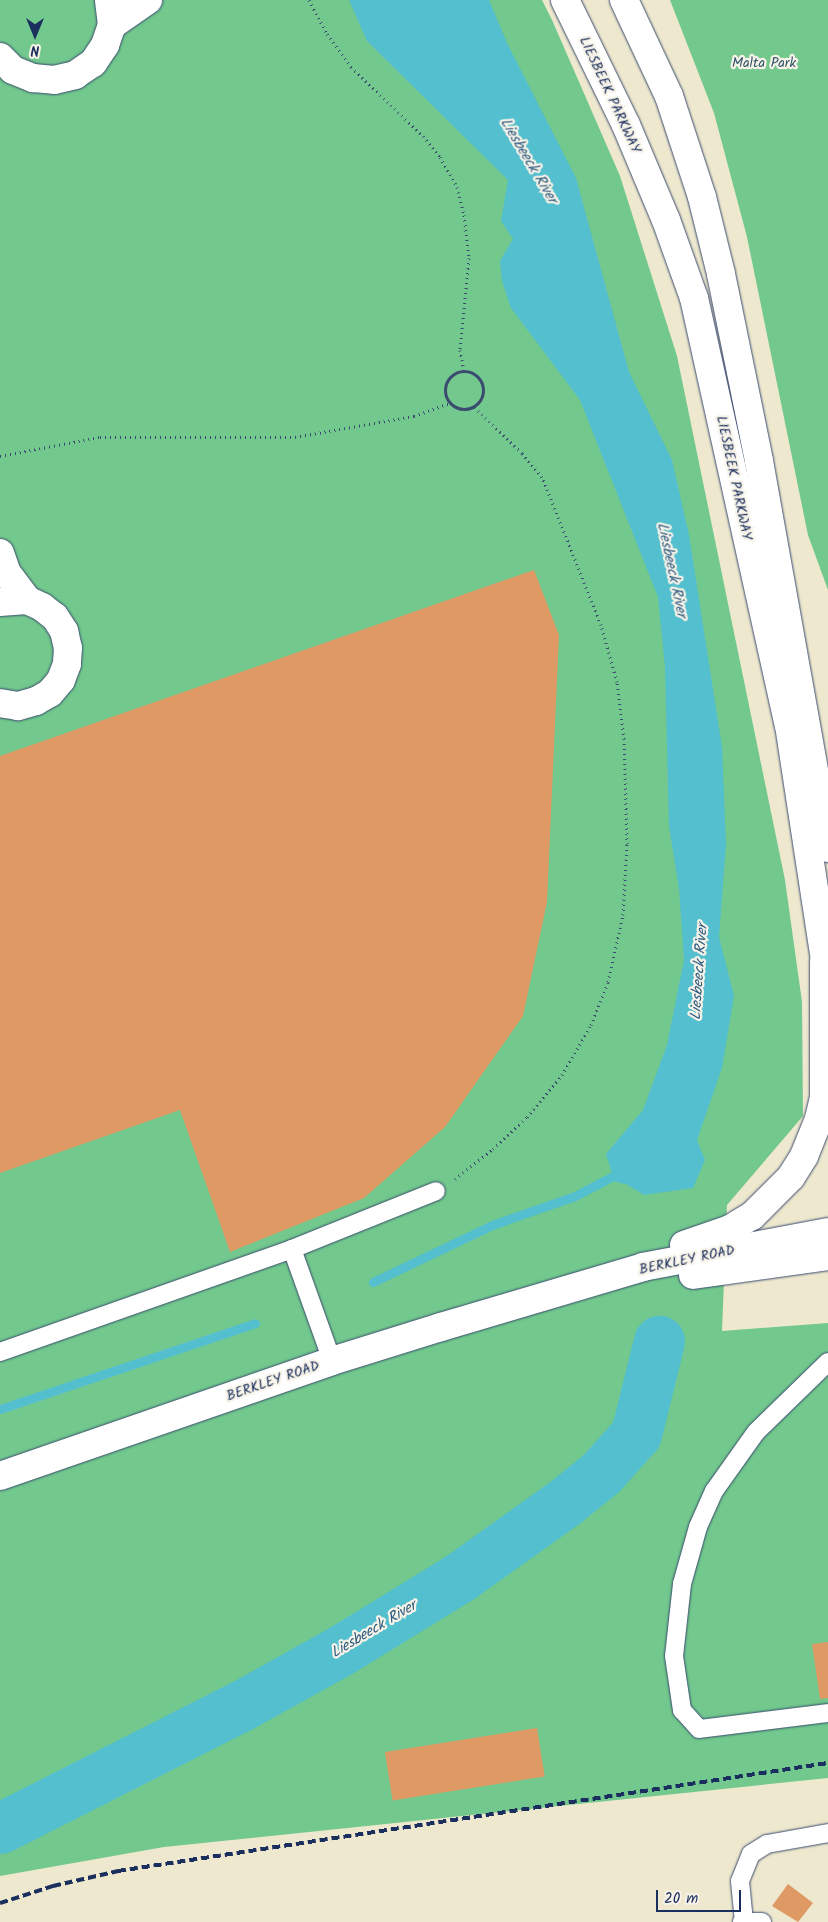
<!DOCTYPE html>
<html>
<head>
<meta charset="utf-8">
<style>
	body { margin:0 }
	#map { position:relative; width:828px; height:1922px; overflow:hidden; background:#ede8ce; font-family:Kalam,sans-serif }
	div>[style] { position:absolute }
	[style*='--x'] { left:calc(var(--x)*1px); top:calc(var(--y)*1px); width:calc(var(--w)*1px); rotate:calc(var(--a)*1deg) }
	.green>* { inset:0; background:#72c88d }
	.water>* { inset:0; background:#54bfcf }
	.stream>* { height:9px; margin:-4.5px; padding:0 4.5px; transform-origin:4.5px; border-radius:4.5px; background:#54bfcf }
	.river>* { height:51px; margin:-25.5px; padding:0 25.5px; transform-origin:25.5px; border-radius:25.5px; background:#54bfcf }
	.building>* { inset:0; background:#df9964; transform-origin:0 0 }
	.path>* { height:3px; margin-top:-1.5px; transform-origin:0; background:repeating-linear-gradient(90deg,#3a4b6f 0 1px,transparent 0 5px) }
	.path>.ring { margin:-1.5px; padding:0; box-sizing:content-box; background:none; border:3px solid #3a4b6f; border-radius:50% }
	.roads { filter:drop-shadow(0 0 1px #3a4b6f) drop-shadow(0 0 1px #3a4b6f) }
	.service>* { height:18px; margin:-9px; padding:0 9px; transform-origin:9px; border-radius:9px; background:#fff }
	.minor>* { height:28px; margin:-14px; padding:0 14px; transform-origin:14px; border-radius:14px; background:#fff }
	.primary>* { height:28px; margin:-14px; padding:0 14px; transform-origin:14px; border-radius:14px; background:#fff }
	.rail>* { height:4px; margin-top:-2px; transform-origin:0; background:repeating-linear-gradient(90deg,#1b2f5e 0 8px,transparent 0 12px) }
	span { translate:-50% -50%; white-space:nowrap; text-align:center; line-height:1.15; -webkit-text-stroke:4.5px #f7f3e8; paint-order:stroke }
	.park-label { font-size:14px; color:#31556a }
	.street-label { font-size:14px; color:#1b2f5e }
	.water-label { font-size:15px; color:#2c5a80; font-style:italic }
	.north { position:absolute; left:10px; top:10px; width:50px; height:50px; -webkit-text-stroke:4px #f7f3e8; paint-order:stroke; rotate:180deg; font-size:14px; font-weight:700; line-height:20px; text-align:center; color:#1b2f5e }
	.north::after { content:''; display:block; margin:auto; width:18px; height:22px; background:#1b2f5e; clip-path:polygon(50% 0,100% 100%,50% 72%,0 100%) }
	.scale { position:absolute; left:656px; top:1890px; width:85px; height:22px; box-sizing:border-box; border:2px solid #1b2f5e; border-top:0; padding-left:6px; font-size:15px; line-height:18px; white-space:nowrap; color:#1b2f5e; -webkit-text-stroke:4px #f7f3e8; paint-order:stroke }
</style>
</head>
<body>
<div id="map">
	<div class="green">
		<i style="clip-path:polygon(0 0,542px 0,552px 20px,620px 176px,677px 356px,785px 880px,802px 1002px,803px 1116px,727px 1205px,722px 1331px,828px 1323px,828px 1778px,164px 1847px,0 1876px)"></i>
		<i style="clip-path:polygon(670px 0,828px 0,828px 590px,808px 535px,747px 237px,714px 113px)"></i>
	</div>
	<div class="water">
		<i style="clip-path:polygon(349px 0,489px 0,507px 43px,576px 178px,629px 372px,672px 460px,689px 535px,722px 747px,726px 844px,719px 937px,734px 996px,722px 1068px,697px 1140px,705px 1160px,693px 1188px,644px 1195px,613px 1176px,606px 1154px,643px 1110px,667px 1045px,684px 960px,679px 889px,669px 826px,665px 667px,658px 597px,580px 400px,511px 308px,502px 281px,500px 261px,513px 239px,501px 221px,508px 180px,367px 41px)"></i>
	</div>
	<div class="stream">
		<i style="--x:373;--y:1282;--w:132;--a:-25.6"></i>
		<i style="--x:492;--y:1225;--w:88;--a:-19.3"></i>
		<i style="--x:575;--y:1196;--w:43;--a:-27.8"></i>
		<i style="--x:613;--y:1176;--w:11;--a:15"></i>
		<i style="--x:0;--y:1409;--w:269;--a:-18.6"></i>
	</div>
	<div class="river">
		<i style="--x:0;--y:1828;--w:268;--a:-26.9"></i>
		<i style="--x:239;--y:1707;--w:119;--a:-29.1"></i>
		<i style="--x:343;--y:1649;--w:137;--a:-31.6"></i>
		<i style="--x:460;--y:1577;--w:129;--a:-35.5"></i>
		<i style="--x:565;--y:1502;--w:46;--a:-38.9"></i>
		<i style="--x:601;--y:1473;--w:52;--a:-48.1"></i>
		<i style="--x:636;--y:1434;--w:96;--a:-76.1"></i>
	</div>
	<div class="building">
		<i style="clip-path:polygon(534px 570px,559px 635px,547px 902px,523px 1016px,445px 1127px,364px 1198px,230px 1252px,180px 1110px,0 1173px,0 756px)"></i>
		<i style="clip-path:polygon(828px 1642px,828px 1698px,820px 1699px,812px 1644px)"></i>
		<i style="left:537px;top:1728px;width:49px;height:154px;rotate:81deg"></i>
		<i style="clip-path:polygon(788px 1884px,813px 1903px,798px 1922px,772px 1906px)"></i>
	</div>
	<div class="path">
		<i style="--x:309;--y:0;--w:38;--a:62"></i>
		<i style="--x:327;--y:34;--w:41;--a:54"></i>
		<i style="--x:351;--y:67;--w:100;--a:43.8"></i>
		<i style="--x:423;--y:136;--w:27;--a:51"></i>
		<i style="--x:440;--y:157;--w:34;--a:60"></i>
		<i style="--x:457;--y:187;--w:29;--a:76"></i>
		<i style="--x:464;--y:215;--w:43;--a:83.4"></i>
		<i style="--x:469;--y:258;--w:92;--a:95.6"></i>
		<i style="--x:460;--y:350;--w:21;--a:79"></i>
		<i class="ring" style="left:445px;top:371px;width:35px;height:35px"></i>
		<i style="--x:0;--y:456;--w:102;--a:-10.8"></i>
		<i style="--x:100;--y:437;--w:195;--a:0"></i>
		<i style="--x:295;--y:437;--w:121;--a:-10"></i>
		<i style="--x:414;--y:416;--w:38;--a:-20"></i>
		<i style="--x:455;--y:1179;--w:48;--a:-38.3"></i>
		<i style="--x:493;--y:1149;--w:47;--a:-43.3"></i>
		<i style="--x:527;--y:1117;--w:55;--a:-50.2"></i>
		<i style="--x:562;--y:1075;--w:58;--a:-59.9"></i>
		<i style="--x:591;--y:1025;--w:46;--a:-68.4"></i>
		<i style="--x:608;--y:982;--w:69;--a:-77.4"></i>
		<i style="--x:623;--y:915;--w:71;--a:-86.8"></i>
		<i style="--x:627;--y:844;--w:105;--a:-91.6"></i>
		<i style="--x:624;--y:739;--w:57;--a:-97"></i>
		<i style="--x:617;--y:682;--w:59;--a:-105.7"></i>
		<i style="--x:601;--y:625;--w:159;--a:-111.7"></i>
		<i style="--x:542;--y:477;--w:31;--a:-130"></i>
		<i style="--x:522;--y:453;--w:68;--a:-136.2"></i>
	</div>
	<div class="roads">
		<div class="service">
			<i style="--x:292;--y:1249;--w:119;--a:70.3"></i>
			<i style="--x:0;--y:1352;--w:310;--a:-19.4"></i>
			<i style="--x:292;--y:1249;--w:155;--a:-21.9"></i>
			<i style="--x:828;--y:1362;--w:100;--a:135.8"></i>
			<i style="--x:756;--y:1432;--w:72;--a:125.4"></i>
			<i style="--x:714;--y:1491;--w:39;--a:114"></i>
			<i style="--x:698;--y:1527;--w:59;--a:105.7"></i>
			<i style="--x:682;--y:1584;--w:72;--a:96.3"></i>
			<i style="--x:674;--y:1656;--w:55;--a:81.6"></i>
			<i style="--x:682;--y:1710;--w:25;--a:48"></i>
			<i style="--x:699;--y:1729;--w:130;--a:-7.1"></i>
			<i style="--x:742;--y:1922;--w:20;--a:0"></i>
			<i style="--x:744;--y:1922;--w:41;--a:-95.6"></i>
			<i style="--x:740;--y:1881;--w:29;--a:-68"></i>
			<i style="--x:751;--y:1854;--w:19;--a:-32"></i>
			<i style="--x:767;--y:1844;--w:62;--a:-10.2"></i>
		</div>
		<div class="minor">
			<i style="--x:112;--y:25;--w:44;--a:-34.8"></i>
			<i style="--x:0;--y:57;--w:18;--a:45"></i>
			<i style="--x:13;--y:70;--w:22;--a:22"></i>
			<i style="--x:33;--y:78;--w:21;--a:5"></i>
			<i style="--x:54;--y:80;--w:22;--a:-13"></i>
			<i style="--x:75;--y:75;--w:22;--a:-34"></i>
			<i style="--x:93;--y:63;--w:22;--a:-56"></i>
			<i style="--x:105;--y:45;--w:21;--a:-71"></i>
			<i style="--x:112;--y:25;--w:25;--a:-97"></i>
			<i style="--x:0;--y:553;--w:21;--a:71"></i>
			<i style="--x:7;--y:573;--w:34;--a:53"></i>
			<i style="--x:0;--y:602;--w:27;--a:-4"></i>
			<i style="--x:27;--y:600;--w:17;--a:25"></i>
			<i style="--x:42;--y:607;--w:16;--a:38"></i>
			<i style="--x:55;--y:617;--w:17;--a:57"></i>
			<i style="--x:64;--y:631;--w:17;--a:77"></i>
			<i style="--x:68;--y:648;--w:16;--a:94"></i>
			<i style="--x:67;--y:664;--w:17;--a:111"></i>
			<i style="--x:61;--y:680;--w:17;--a:130"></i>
			<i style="--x:50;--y:693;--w:16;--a:150"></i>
			<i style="--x:36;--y:701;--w:19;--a:164"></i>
			<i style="--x:18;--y:706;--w:18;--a:-171"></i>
		</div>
		<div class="primary">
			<i style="--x:565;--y:0;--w:139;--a:64"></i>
			<i style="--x:626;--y:125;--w:103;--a:67.2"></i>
			<i style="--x:666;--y:220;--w:83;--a:70.3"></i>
			<i style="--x:694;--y:298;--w:437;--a:77.5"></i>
			<i style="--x:789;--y:725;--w:257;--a:81.3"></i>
			<i style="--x:624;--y:0;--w:106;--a:64.9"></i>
			<i style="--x:669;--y:96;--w:106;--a:71.9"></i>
			<i style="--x:702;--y:197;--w:79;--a:76.1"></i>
			<i style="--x:721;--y:274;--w:191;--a:78.5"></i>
			<i style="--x:759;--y:461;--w:393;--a:79.9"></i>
			<i style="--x:684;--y:1245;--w:49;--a:-19.2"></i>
			<i style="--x:730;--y:1229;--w:26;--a:-31"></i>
			<i style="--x:752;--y:1216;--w:55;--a:-45"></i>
			<i style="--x:791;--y:1177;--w:25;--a:-58"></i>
			<i style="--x:804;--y:1156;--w:40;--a:-68"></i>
			<i style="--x:819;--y:1119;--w:23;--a:-77"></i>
			<i style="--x:824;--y:1097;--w:135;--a:-90"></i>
			<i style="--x:693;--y:1275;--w:136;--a:-8"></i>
			<i style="--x:0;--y:1476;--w:351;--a:-19.1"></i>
			<i style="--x:332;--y:1361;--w:114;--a:-17.3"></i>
			<i style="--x:441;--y:1327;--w:211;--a:-16.5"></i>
			<i style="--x:643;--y:1267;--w:188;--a:-10.7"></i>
		</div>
	</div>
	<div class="rail">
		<i style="--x:0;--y:1903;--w:56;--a:-17.8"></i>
		<i style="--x:53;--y:1886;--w:67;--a:-13"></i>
		<i style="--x:118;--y:1871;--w:718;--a:-8.65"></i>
	</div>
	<div class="park-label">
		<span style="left:764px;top:63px">Malta Park</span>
	</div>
	<div class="street-label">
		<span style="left:610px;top:95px;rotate:65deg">LIESBEEK PARKWAY</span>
		<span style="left:734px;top:478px;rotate:78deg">LIESBEEK PARKWAY</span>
		<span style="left:687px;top:1260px;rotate:-12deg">BERKLEY ROAD</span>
		<span style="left:273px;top:1381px;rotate:-19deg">BERKLEY ROAD</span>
	</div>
	<div class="water-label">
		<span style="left:528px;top:161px;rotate:59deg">Liesbeeck River</span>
		<span style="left:671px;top:570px;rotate:78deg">Liesbeeck River</span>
		<span style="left:700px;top:972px;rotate:-86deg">Liesbeeck River</span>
		<span style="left:374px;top:1630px;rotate:-31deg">Liesbeeck River</span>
	</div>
	<div class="north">N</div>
	<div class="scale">20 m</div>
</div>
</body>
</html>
